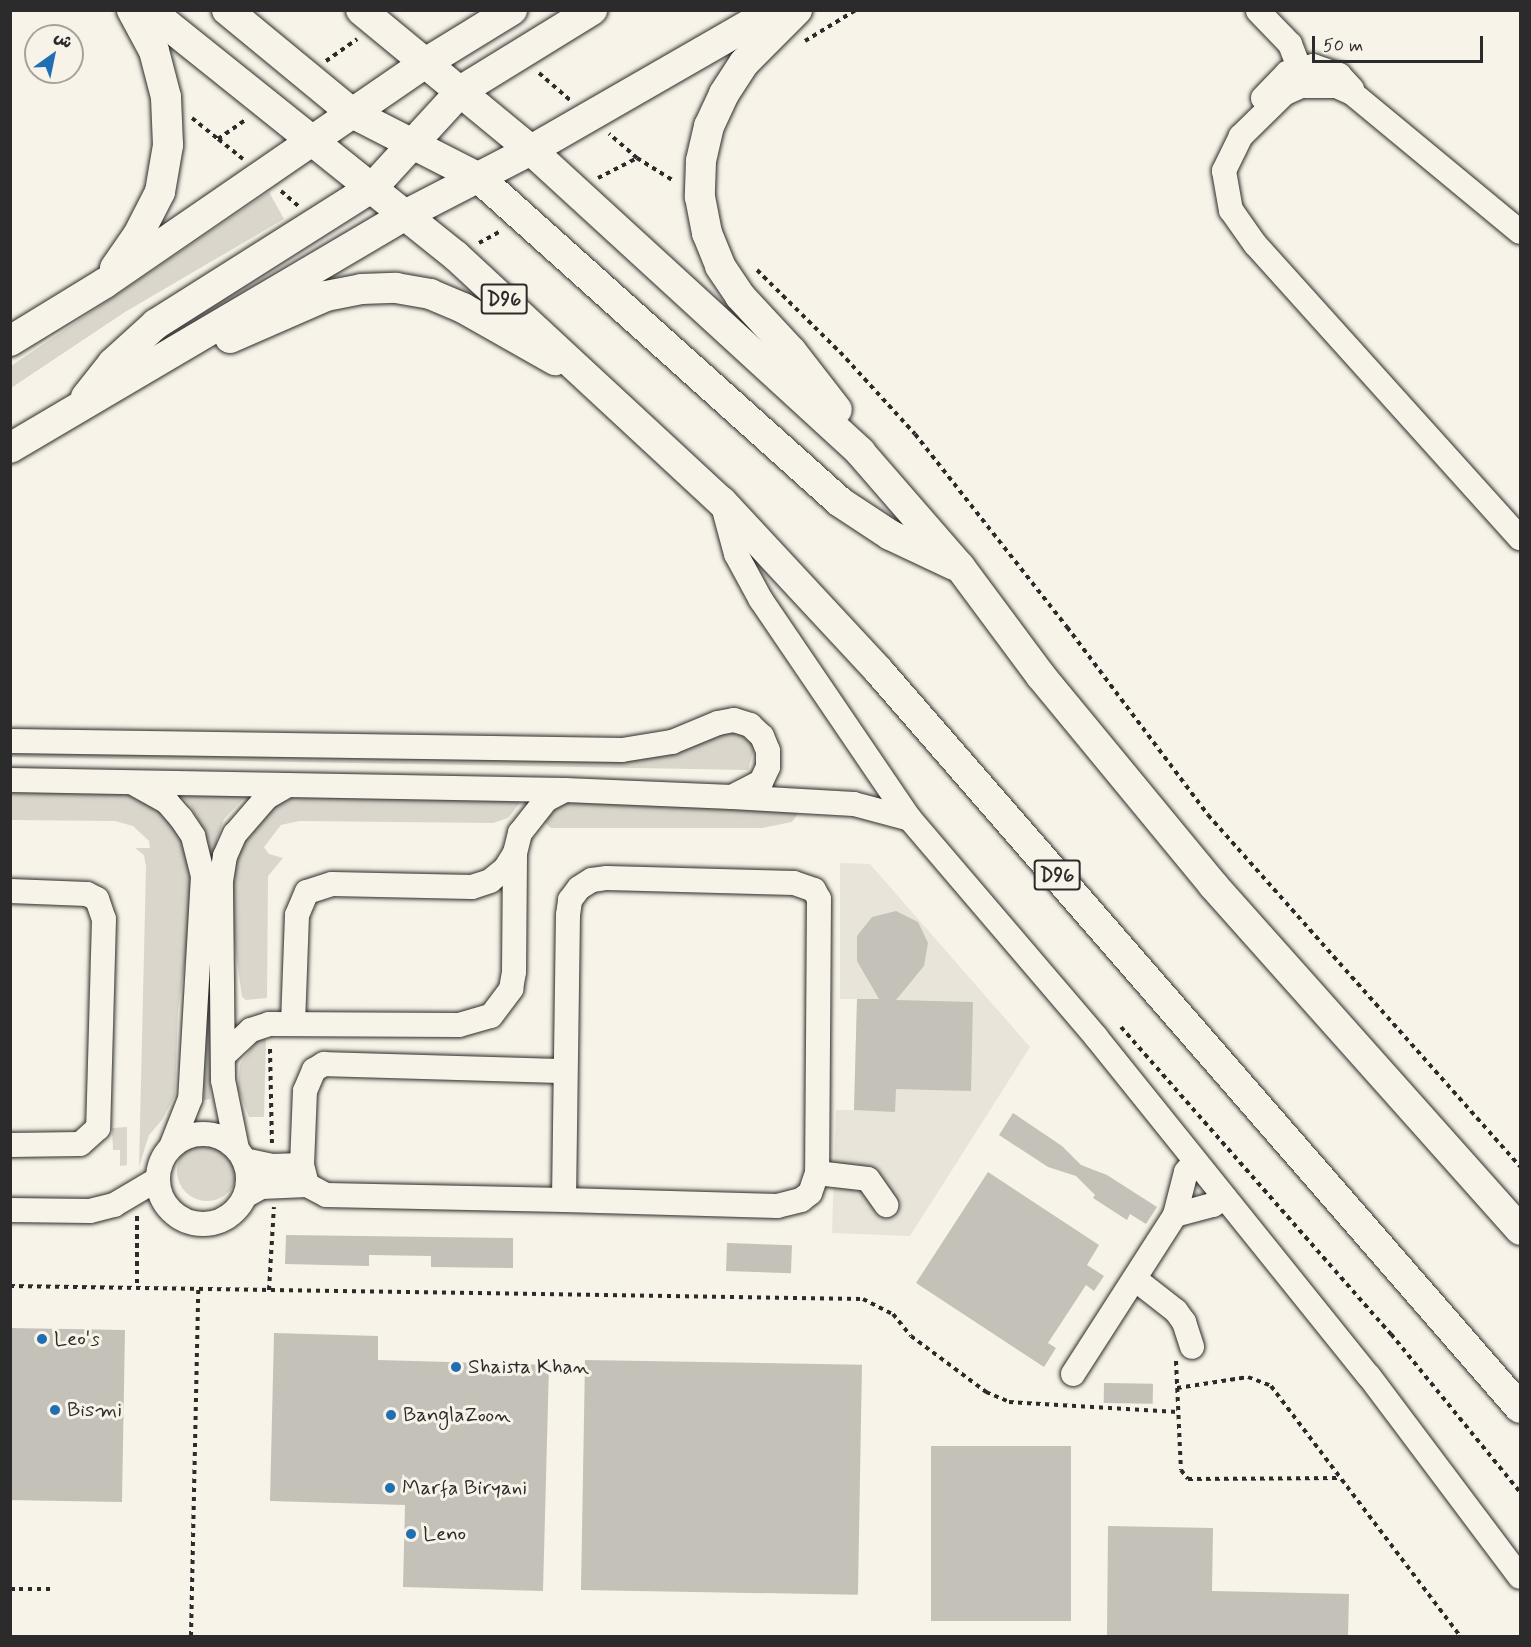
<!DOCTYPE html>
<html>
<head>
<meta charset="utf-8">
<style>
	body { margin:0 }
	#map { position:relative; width:1531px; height:1647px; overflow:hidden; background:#f7f3e8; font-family:Mynerve,"Playpen Sans Arabic",sans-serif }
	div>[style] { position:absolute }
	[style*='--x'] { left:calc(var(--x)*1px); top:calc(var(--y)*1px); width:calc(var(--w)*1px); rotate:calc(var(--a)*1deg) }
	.built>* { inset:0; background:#e8e4da }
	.green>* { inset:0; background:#dad6cc }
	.round { border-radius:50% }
	.building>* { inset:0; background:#c4c1b9; transform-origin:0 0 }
	.path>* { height:4px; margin-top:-2px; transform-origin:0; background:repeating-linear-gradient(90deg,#2b2b2b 0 4.5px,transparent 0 9px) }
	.roads { filter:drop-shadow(0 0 2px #2b2b2b) drop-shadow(0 0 2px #2b2b2b) }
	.minor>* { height:24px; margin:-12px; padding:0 12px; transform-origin:12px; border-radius:12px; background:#f7f3e8 }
	.minor>.ring { margin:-12px; padding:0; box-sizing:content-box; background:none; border:24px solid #f7f3e8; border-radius:50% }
	.major>* { height:30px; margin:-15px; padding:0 15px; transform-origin:15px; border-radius:15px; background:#f7f3e8 }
	.dots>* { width:16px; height:16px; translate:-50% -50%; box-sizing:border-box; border:3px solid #f7f3e8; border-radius:50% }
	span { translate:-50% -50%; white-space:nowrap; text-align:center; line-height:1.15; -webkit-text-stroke:6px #f7f3e8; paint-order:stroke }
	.shield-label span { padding:2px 4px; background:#f7f3e8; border:2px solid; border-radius:4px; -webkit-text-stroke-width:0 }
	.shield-label { font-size:20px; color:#2b2b2b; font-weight:700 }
	.poi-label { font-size:21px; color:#2b2b2b }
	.left { translate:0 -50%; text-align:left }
	.frame { position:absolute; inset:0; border:12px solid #2b2b2b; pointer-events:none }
	.north { position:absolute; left:24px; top:24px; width:60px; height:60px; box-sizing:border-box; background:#f7f3e8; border:2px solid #a5a39c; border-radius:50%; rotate:33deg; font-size:16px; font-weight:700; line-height:24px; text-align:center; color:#2b2b2b }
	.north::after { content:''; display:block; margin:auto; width:21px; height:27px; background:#1f6fb2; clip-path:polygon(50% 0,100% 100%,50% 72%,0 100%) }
	.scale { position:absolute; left:1312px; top:36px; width:171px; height:27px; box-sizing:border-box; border:3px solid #2b2b2b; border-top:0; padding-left:8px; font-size:18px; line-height:21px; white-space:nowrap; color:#2b2b2b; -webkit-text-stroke:4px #f7f3e8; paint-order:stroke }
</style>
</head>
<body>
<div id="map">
	<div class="built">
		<i style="clip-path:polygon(840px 863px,870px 864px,1030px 1047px,910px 1236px,832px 1233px,836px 1110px,854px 1110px,857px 999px,840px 999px)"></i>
	</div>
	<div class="green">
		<i style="clip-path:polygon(269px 192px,284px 219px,125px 312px,11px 388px,11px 366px)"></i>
		<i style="clip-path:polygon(719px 728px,748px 737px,754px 749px,748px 770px,11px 757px,11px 743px,624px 753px)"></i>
		<i style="clip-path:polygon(11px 785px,118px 785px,182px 826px,193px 866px,191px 917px,178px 1011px,175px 1095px,162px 1120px,149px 1135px,139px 1167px,146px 867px,144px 855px,135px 848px,150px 848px,149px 841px,133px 826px,115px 821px,11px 820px)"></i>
		<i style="clip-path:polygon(168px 785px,253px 789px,224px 819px,217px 839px,210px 1099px,204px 1100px,207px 838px,190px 804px)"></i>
		<i style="clip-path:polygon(522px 790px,519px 804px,508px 818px,493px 823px,299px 821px,281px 825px,264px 847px,269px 854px,283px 858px,268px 876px,267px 998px,246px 1000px,242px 997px,232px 925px,231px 861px,248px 821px,281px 794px)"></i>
		<i style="clip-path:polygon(795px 798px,797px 815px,792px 822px,762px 828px,551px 828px,541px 819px,551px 802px)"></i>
		<i style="clip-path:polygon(266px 1038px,264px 1117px,249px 1117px,238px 1088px,240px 1064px,256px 1042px)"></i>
		<i style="clip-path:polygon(127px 1127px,127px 1165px,120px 1166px,120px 1150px,113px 1150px,112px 1128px)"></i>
		<i class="round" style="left:177px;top:1141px;width:60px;height:60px"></i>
	</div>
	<div class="building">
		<i style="clip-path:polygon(896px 911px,918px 922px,928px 943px,924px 966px,896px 1000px,973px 1002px,971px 1091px,896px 1089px,895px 1112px,854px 1110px,857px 999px,879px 999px,857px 961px,857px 936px,872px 917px)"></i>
		<i style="clip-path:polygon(1013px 1113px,1062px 1146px,1081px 1165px,1107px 1175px,1157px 1207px,1146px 1224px,1130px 1214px,1127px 1220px,1093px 1198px,1095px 1195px,1076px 1176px,1048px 1167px,999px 1135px)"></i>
		<i style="clip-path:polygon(988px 1172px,1099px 1245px,1087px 1265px,1104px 1276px,1094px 1291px,1086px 1285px,1048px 1343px,1056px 1348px,1044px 1367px,916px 1283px)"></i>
		<i style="clip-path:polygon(286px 1235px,513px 1238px,513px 1268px,431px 1267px,431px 1256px,369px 1255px,369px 1266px,285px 1264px)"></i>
		<i style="left:727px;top:1243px;width:65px;height:28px;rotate:2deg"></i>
		<i style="left:10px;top:1328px;width:115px;height:172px;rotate:1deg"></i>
		<i style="clip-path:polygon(274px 1333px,378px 1336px,378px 1360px,549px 1365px,543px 1591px,403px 1587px,405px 1505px,270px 1501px)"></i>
		<i style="left:585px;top:1360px;width:277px;height:230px;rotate:1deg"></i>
		<i style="left:1104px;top:1383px;width:49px;height:20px;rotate:1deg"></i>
		<i style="left:931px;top:1446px;width:140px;height:175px"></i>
		<i style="clip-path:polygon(1108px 1526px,1213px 1528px,1212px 1591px,1349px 1594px,1348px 1636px,1107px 1636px)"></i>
	</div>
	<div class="path">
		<i style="--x:805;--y:41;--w:60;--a:-31.3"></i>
		<i style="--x:326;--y:61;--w:38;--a:-35"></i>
		<i style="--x:539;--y:73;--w:41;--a:41.1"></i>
		<i style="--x:192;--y:118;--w:33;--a:39"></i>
		<i style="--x:637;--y:158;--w:44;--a:31.9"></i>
		<i style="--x:243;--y:159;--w:32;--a:-141"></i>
		<i style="--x:218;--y:139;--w:33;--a:-35"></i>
		<i style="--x:598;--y:178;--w:44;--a:-27.1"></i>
		<i style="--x:637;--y:158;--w:37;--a:-139"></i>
		<i style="--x:281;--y:191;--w:23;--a:41"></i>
		<i style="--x:479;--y:243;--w:26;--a:-29"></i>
		<i style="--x:757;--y:270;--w:117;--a:44.7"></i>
		<i style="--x:840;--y:352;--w:111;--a:47.6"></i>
		<i style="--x:915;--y:434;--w:246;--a:51.8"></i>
		<i style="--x:1067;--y:627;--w:235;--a:53.1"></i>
		<i style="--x:1208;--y:815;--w:470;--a:48.4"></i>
		<i style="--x:1121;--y:1027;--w:409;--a:48.7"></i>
		<i style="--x:1391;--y:1334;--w:204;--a:50.8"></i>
		<i style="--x:270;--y:1049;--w:94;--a:88.8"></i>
		<i style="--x:137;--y:1216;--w:72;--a:90"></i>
		<i style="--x:10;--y:1286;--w:853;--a:0.87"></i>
		<i style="--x:863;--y:1299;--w:34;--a:27"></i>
		<i style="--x:893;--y:1314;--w:28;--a:51"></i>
		<i style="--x:911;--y:1336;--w:94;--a:36.7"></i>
		<i style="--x:986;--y:1392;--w:25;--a:23"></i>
		<i style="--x:1009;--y:1402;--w:169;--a:3.4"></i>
		<i style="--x:269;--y:1290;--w:83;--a:-86.6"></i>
		<i style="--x:1176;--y:1361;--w:109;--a:87.4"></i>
		<i style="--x:1181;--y:1470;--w:11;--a:52"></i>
		<i style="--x:1188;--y:1479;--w:150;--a:-0.4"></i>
		<i style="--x:1177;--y:1388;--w:72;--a:-8.8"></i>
		<i style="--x:1248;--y:1377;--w:25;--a:21"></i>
		<i style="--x:1271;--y:1386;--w:313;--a:52.9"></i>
		<i style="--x:10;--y:1589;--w:44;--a:0"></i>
		<i style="--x:191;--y:1636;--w:347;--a:-88.8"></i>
	</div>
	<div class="roads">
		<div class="minor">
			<i style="--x:1258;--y:11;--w:46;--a:45.9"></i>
			<i style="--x:1290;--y:44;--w:25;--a:69"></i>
			<i style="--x:1263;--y:98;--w:35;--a:-46"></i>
			<i style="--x:1287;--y:73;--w:27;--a:-15"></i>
			<i style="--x:1313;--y:66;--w:28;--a:19"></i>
			<i style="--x:1339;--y:75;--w:19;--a:47"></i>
			<i style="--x:1520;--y:232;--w:218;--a:-140.4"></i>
			<i style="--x:1352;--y:93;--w:17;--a:-156"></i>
			<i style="--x:1336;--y:86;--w:35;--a:180"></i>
			<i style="--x:1301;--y:86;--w:17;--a:156"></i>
			<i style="--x:1285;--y:93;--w:62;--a:135.7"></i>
			<i style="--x:1241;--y:136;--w:39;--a:116"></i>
			<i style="--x:1224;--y:171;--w:40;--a:80"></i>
			<i style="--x:1231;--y:210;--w:42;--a:54.8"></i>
			<i style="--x:1255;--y:244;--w:396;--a:48"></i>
			<i style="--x:722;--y:502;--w:54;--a:74.9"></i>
			<i style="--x:736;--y:554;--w:52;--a:61.5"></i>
			<i style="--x:761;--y:600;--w:265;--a:55.8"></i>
			<i style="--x:910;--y:819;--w:287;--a:49.5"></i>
			<i style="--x:1096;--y:1037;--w:435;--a:51.2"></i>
			<i style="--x:1369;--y:1376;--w:251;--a:53.1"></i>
			<i style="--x:10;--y:741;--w:612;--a:0.84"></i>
			<i style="--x:622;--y:750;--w:51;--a:-9.1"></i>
			<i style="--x:672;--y:742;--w:50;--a:-22.4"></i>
			<i style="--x:718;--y:723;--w:16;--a:-11"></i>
			<i style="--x:734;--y:720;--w:17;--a:17"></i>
			<i style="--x:750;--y:725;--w:16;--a:43"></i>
			<i style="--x:762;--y:736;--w:16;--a:68"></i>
			<i style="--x:768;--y:751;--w:16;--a:90"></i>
			<i style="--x:768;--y:767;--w:17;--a:115"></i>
			<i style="--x:761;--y:782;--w:30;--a:153"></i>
			<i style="--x:10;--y:780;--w:555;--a:1.03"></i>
			<i style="--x:565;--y:790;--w:167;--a:2.4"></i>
			<i style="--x:732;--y:797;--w:122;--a:3.3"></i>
			<i style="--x:854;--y:804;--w:58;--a:15"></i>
			<i style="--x:135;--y:784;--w:37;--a:29"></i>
			<i style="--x:167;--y:802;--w:21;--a:49"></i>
			<i style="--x:181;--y:818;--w:22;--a:56"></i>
			<i style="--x:193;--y:836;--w:41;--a:76"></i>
			<i style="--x:203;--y:876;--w:223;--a:93.3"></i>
			<i style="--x:190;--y:1099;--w:52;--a:111.6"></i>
			<i style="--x:607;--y:878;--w:187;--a:1.5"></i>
			<i style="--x:794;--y:883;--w:21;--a:19"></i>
			<i style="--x:814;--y:890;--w:10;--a:61"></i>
			<i style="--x:819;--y:899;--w:274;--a:90.4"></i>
			<i style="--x:817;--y:1173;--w:21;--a:109"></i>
			<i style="--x:810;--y:1193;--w:11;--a:142"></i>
			<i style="--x:801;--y:1200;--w:25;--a:166"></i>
			<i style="--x:777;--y:1206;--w:213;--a:-178.4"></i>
			<i style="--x:564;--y:1200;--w:285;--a:-89.2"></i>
			<i style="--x:568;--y:915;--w:15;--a:-82"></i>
			<i style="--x:570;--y:900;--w:15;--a:-53"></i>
			<i style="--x:579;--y:888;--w:15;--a:-32"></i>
			<i style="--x:592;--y:880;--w:15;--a:-8"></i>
			<i style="--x:10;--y:891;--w:77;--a:2.2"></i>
			<i style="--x:87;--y:894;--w:11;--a:27"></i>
			<i style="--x:97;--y:899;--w:21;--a:71"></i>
			<i style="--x:104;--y:919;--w:209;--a:91.6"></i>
			<i style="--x:98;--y:1128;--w:24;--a:138"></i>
			<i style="--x:80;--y:1144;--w:70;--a:179.2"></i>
			<i style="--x:293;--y:1024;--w:109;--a:-87.9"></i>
			<i style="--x:297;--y:915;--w:25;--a:-67"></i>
			<i style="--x:307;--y:892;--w:26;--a:-18"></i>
			<i style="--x:332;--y:884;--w:140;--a:1.2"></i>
			<i style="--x:472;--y:887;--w:19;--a:-18"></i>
			<i style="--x:490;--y:881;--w:19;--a:-39"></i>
			<i style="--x:505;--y:869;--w:19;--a:-58"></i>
			<i style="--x:223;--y:1056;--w:38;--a:-43"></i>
			<i style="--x:251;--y:1030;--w:19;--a:-18"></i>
			<i style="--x:269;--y:1024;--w:190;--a:0.3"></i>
			<i style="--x:459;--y:1025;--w:33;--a:-16"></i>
			<i style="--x:491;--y:1016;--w:34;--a:-53"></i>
			<i style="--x:511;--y:989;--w:17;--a:-80"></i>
			<i style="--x:514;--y:972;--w:119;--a:-89.5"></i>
			<i style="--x:515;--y:853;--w:21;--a:-76"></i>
			<i style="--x:520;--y:833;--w:42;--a:-51.8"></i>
			<i style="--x:546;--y:800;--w:21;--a:-28"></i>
			<i class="ring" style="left:158px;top:1134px;width:66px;height:66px"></i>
			<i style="--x:237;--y:1149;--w:70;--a:-101.5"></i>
			<i style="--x:223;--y:1080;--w:199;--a:-90.6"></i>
			<i style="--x:221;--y:881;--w:25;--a:-81"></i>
			<i style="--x:225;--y:856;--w:24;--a:-66"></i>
			<i style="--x:235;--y:834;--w:49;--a:-49.1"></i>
			<i style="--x:267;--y:797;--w:24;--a:-30"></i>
			<i style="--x:244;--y:1160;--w:29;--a:12"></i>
			<i style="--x:272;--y:1166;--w:30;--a:-2"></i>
			<i style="--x:817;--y:1173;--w:51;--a:6.7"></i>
			<i style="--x:868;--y:1179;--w:32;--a:55"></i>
			<i style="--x:245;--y:1196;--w:18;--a:-29"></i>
			<i style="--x:261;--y:1187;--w:46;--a:-2.5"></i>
			<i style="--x:564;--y:1200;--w:238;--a:-178.8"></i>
			<i style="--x:326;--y:1195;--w:21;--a:-152"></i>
			<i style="--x:307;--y:1185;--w:21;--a:-104"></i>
			<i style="--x:302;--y:1165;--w:74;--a:-87.7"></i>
			<i style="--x:305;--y:1091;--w:23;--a:-67"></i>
			<i style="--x:314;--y:1070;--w:12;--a:-31"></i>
			<i style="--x:324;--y:1064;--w:241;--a:1.7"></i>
			<i style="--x:10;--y:1210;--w:80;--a:0.7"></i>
			<i style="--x:90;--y:1211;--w:25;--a:-14"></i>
			<i style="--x:114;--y:1205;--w:51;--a:-30.6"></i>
			<i style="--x:1175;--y:1215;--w:39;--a:-15"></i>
			<i style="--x:1213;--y:1205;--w:14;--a:-34"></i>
			<i style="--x:1135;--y:1279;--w:52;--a:38"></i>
			<i style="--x:1176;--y:1311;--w:14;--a:54"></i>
			<i style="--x:1184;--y:1322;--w:26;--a:72"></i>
			<i style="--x:1073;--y:1374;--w:189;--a:-57.3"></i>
			<i style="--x:1175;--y:1215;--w:44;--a:-75.7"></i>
			<i style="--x:1186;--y:1172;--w:14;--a:-51"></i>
		</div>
		<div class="major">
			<i style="--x:149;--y:10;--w:393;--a:38.7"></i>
			<i style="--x:456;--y:256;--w:362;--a:42.8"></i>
			<i style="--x:722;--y:502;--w:229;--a:47.1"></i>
			<i style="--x:878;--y:670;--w:978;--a:48.98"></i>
			<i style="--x:227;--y:10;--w:162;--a:39.5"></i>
			<i style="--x:352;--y:113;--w:143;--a:27.1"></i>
			<i style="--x:479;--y:178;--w:485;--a:41.9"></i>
			<i style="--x:840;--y:502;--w:60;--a:33.4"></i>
			<i style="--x:890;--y:535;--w:71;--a:25.1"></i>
			<i style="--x:361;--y:10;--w:220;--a:39.5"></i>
			<i style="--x:531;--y:150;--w:447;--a:42.5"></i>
			<i style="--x:860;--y:452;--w:152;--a:49"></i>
			<i style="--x:960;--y:567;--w:136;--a:53.4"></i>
			<i style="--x:1041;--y:676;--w:271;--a:50.5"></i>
			<i style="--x:1213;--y:885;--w:462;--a:48.3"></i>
			<i style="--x:797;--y:10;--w:75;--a:135"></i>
			<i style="--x:744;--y:63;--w:37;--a:123"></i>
			<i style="--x:724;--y:94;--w:35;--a:115"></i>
			<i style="--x:709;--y:126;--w:36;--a:103"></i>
			<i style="--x:701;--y:161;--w:36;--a:92"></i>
			<i style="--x:700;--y:197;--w:37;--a:79"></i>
			<i style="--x:707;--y:233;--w:35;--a:68"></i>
			<i style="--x:720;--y:266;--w:36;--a:56"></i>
			<i style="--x:740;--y:296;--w:76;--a:47.1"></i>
			<i style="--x:792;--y:352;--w:73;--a:52.2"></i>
			<i style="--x:115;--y:268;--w:40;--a:-55.1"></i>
			<i style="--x:138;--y:235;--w:48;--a:-62.9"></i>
			<i style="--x:160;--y:192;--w:48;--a:-80.3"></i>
			<i style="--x:168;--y:145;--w:48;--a:-92.4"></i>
			<i style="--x:166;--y:97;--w:48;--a:-104.6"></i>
			<i style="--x:154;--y:51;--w:47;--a:-118.2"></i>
			<i style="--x:230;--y:338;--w:105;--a:-23.6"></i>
			<i style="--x:326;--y:296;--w:36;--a:-11"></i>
			<i style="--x:361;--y:289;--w:35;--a:-2"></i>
			<i style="--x:396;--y:288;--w:35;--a:10"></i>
			<i style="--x:430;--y:294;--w:36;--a:23"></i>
			<i style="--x:463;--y:308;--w:106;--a:29.5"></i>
			<i style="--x:10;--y:341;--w:111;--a:-31.4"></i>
			<i style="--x:105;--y:283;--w:391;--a:-34.5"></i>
			<i style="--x:427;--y:62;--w:100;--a:-31.5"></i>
			<i style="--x:86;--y:397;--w:43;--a:-51.5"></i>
			<i style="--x:113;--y:363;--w:58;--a:-42.2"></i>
			<i style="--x:156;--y:324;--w:257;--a:-32.3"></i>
			<i style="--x:373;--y:187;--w:132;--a:-47.5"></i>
			<i style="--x:462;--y:90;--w:153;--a:-31.6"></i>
			<i style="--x:10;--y:448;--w:461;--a:-30.5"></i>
			<i style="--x:407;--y:214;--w:140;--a:-27.3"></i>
			<i style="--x:531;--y:150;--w:280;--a:-29.9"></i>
		</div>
	</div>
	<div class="dots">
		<i style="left:42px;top:1339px;background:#1f6fb2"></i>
		<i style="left:456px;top:1367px;background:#1f6fb2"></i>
		<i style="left:55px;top:1410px;background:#1f6fb2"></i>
		<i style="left:391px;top:1415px;background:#1f6fb2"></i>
		<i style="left:390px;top:1488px;background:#1f6fb2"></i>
		<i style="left:411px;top:1534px;background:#1f6fb2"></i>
	</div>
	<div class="shield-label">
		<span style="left:504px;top:299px">D96</span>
		<span style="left:1057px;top:875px">D96</span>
	</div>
	<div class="poi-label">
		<span class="left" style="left:54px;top:1339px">Leo's</span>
		<span class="left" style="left:468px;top:1367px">Shaista Khan</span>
		<span class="left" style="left:67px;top:1410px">Bismi</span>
		<span class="left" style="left:403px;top:1415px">BanglaZoon</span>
		<span class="left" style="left:402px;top:1488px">Marfa Biryani</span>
		<span class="left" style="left:423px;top:1534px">Leno</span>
	</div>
	<div class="frame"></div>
	<div class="north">ش</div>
	<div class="scale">50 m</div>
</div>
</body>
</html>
